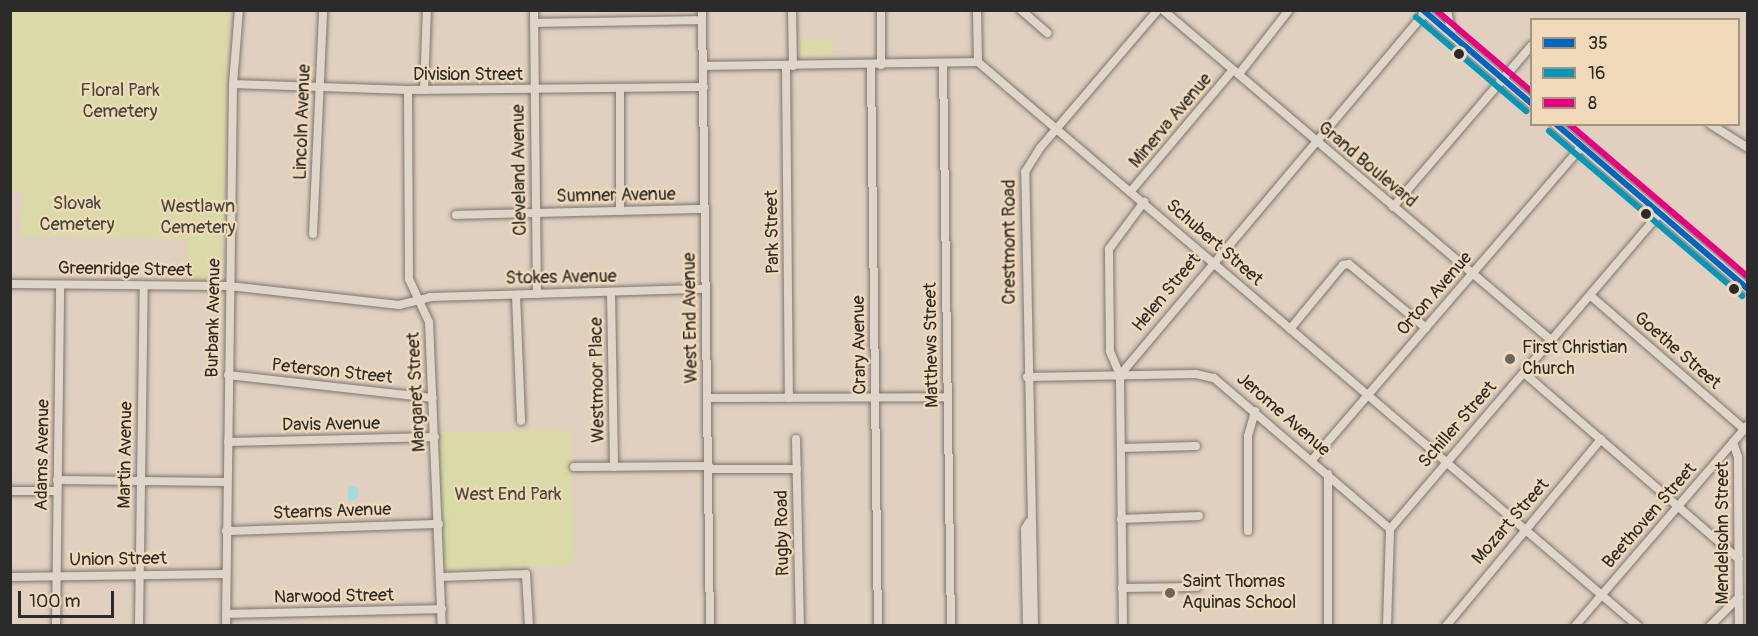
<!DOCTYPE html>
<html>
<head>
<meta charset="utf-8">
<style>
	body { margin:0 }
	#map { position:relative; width:1758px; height:636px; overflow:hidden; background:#e1d0c0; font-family:Pangolin,sans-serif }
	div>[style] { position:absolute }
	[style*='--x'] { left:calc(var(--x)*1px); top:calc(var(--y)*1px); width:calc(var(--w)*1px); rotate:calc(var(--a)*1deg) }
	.green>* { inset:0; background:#dadaa8; transform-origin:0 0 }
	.water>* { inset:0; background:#a7dadd }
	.roads { filter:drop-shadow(0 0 2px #7d756e) drop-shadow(0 0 2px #7d756e) }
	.minor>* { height:8px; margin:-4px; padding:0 4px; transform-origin:4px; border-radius:4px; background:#dfd6c9 }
	.major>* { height:9px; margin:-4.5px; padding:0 4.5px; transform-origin:4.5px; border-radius:4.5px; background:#dfd6c9 }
	.bus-1>* { height:6px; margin:-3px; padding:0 3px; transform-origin:3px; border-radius:3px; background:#0065bd }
	.bus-2>* { height:6px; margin:-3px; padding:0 3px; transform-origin:3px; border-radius:3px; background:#0696b6 }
	.bus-3>* { height:6px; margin:-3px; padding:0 3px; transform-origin:3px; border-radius:3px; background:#e5007d }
	.dots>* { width:16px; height:16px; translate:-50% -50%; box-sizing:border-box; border:3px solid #f1dab9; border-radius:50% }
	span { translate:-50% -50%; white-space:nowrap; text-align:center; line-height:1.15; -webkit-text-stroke:4.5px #f1dab9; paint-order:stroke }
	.street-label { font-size:18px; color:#2b2b2b }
	.park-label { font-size:18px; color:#44463b }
	.poi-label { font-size:18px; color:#2b2b2b }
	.left { translate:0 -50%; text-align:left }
	.frame { position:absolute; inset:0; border:12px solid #2b2b2b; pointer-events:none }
	.legend { position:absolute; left:1530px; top:18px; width:210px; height:108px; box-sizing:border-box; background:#f1dab9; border:2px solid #a29480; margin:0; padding:8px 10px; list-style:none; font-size:18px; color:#2b2b2b }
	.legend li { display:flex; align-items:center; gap:12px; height:30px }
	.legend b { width:30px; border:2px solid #a29480 }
	.scale { position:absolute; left:18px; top:591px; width:96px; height:27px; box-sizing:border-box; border:3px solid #2b2b2b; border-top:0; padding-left:8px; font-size:18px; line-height:21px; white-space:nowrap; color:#2b2b2b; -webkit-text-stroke:4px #f1dab9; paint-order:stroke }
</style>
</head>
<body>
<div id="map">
	<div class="green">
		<i style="clip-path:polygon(11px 10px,229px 11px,222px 280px,188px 280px,188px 239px,21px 236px,23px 192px,10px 192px)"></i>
		<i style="left:834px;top:39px;width:16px;height:35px;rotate:90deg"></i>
		<i style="left:571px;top:430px;width:136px;height:131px;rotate:89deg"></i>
	</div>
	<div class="water">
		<i style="clip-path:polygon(348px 486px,357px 486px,359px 498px,348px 502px)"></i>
	</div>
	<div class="roads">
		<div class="minor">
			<i style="--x:534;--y:10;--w:284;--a:89.4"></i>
			<i style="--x:702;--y:10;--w:616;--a:89.26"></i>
			<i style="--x:792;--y:10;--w:56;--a:89"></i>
			<i style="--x:881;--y:10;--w:55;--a:90"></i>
			<i style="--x:977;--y:10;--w:52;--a:88.9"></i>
			<i style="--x:1021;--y:10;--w:35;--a:41"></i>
			<i style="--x:1163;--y:10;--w:511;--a:40.39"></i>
			<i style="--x:1447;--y:10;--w:26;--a:79"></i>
			<i style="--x:534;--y:23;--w:168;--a:-1"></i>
			<i style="--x:943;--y:63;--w:563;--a:89.19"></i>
			<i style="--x:786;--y:65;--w:333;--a:89.5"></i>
			<i style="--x:871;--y:65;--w:561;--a:89.29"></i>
			<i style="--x:703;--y:66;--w:275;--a:-0.8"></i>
			<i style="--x:978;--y:62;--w:868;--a:40.52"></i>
			<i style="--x:1239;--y:74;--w:81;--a:-52"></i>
			<i style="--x:233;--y:84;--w:175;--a:2"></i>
			<i style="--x:408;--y:90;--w:296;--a:-0.6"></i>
			<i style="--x:620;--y:89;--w:122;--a:90"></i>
			<i style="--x:408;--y:90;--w:189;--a:89.7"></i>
			<i style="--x:409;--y:279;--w:47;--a:65.1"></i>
			<i style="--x:429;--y:322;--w:304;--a:87.6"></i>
			<i style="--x:424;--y:90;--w:80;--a:-87.9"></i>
			<i style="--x:1710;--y:124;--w:45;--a:32.3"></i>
			<i style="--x:1131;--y:191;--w:158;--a:-49.9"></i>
			<i style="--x:1393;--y:207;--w:213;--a:-49.4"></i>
			<i style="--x:456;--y:215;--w:249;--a:-1.4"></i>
			<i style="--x:313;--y:234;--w:224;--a:-87.4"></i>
			<i style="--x:10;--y:284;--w:219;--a:0.5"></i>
			<i style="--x:229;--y:286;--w:171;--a:6.4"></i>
			<i style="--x:399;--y:305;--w:32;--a:-14"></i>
			<i style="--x:430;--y:297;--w:275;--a:-1.7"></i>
			<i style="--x:611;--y:292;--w:175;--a:89"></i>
			<i style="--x:516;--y:295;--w:126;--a:87.7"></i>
			<i style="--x:1591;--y:296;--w:203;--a:41"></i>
			<i style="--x:1290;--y:329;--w:83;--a:-50.4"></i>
			<i style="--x:1343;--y:265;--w:6;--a:-9"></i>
			<i style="--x:1349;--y:264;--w:100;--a:39.7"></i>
			<i style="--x:1524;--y:373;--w:284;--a:40.9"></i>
			<i style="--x:228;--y:375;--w:206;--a:6.4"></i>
			<i style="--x:1120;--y:375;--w:26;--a:-113"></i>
			<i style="--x:1110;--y:351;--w:102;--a:-90.6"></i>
			<i style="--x:1109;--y:249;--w:59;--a:-53.3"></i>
			<i style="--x:1027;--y:377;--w:169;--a:-1"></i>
			<i style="--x:1196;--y:374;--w:18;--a:13"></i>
			<i style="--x:1214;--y:378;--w:232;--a:40.6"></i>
			<i style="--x:708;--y:398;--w:239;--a:-0.2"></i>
			<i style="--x:796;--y:439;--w:187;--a:88.8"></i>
			<i style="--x:228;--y:442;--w:207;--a:-1.4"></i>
			<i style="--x:1733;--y:442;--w:16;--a:72"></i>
			<i style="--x:1738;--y:457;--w:169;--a:89.7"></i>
			<i style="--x:1121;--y:448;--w:75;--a:-1.5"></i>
			<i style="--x:1312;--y:460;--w:413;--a:-49.3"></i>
			<i style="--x:574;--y:467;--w:135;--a:-0.4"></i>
			<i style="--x:709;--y:469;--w:88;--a:0"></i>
			<i style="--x:1328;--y:474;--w:152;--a:90"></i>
			<i style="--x:57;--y:480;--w:169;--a:0.7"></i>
			<i style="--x:10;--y:491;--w:47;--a:0"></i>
			<i style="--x:1121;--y:519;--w:78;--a:-2.2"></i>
			<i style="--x:226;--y:531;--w:213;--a:-1.9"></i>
			<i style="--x:1248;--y:531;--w:95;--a:-90"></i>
			<i style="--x:1248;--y:436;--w:26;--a:-74"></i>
			<i style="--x:10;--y:577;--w:216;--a:-0.8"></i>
			<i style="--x:441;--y:577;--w:85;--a:-2"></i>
			<i style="--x:526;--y:574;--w:52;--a:86.7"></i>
			<i style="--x:1122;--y:588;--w:75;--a:-0.8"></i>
			<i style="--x:226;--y:614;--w:216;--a:-1.3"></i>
			<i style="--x:56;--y:626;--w:341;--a:-89.3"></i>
			<i style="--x:139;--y:626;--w:340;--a:-89.2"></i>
			<i style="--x:226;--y:626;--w:542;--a:-89.26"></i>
			<i style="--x:233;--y:84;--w:74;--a:-85.4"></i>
			<i style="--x:1027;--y:626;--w:97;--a:-91.2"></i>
			<i style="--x:1025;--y:529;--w:8;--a:-60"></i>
			<i style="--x:1034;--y:626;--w:454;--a:-91.1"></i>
			<i style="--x:1025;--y:172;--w:28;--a:-58"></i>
			<i style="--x:1040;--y:148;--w:182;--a:-49.5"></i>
			<i style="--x:1123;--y:626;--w:251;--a:-90.7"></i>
			<i style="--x:1120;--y:375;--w:477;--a:-49.9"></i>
			<i style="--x:1387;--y:626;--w:97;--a:-88.2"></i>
			<i style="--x:1390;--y:529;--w:416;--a:-49.5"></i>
			<i style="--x:1446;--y:626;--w:243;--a:-50.3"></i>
			<i style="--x:1575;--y:626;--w:265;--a:-49.3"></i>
			<i style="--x:1710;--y:626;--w:41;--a:-45"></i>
		</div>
		<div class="major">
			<i style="--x:1422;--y:10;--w:145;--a:40.5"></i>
			<i style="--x:1555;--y:124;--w:254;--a:40.5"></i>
		</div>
	</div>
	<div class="bus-1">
		<i style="--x:1423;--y:10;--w:144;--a:40.8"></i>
		<i style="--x:1556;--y:124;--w:253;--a:40.7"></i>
	</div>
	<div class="bus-2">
		<i style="--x:1416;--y:17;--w:145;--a:40.5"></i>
		<i style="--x:1549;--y:131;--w:254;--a:40.5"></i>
	</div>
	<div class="bus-3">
		<i style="--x:1436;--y:10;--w:126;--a:40.5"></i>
		<i style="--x:1569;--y:124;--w:235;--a:40.5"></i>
	</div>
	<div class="dots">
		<i style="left:1459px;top:54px;background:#2b2b2b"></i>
		<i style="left:1646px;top:214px;background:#2b2b2b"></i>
		<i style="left:1734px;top:289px;background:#2b2b2b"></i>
		<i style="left:1510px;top:359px;background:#6b655f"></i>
		<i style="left:1170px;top:593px;background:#6b655f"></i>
	</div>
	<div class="street-label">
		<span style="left:468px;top:75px">Division Street</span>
		<span style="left:1171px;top:121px;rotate:-50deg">Minerva Avenue</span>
		<span style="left:303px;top:122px;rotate:-88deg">Lincoln Avenue</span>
		<span style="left:1367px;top:165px;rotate:40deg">Grand Boulevard</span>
		<span style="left:520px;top:170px;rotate:-91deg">Cleveland Avenue</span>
		<span style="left:616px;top:196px;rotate:-1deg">Sumner Avenue</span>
		<span style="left:773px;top:232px;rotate:-91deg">Park Street</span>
		<span style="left:1010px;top:242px;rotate:-90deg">Crestmont Road</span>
		<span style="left:1214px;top:243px;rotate:41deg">Schubert Street</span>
		<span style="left:125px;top:270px;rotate:1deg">Greenridge Street</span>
		<span style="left:561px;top:278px;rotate:-1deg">Stokes Avenue</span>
		<span style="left:1167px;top:293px;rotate:-50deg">Helen Street</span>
		<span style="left:1435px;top:294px;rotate:-49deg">Orton Avenue</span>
		<span style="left:214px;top:318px;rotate:-89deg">Burbank Avenue</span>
		<span style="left:691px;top:318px;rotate:-91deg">West End Avenue</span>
		<span style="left:860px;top:345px;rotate:-91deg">Crary Avenue</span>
		<span style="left:932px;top:345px;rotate:-91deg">Matthews Street</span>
		<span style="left:1677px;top:351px;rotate:41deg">Goethe Street</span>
		<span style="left:332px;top:372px;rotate:6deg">Peterson Street</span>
		<span style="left:598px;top:380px;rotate:-91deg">Westmoor Place</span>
		<span style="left:417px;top:392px;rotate:-93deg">Margaret Street</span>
		<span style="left:1283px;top:415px;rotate:41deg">Jerome Avenue</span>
		<span style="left:331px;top:425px;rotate:-1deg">Davis Avenue</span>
		<span style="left:1458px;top:425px;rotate:-49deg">Schiller Street</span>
		<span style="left:43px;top:455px;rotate:-89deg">Adams Avenue</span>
		<span style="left:126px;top:455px;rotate:-89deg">Martin Avenue</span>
		<span style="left:332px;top:512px;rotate:-2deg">Stearns Avenue</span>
		<span style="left:1650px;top:516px;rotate:-49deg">Beethoven Street</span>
		<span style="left:1511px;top:522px;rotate:-49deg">Mozart Street</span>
		<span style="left:783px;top:533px;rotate:-91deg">Rugby Road</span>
		<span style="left:1723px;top:533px;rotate:-90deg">Mendelsohn Street</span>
		<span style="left:118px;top:560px;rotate:-1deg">Union Street</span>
		<span style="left:334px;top:597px;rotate:-1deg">Narwood Street</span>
	</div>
	<div class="park-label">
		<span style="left:120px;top:102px">Floral Park<br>Cemetery</span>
		<span style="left:77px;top:215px">Slovak<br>Cemetery</span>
		<span style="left:198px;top:218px">Westlawn<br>Cemetery</span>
		<span style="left:508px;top:495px">West End Park</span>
	</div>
	<div class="poi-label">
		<span class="left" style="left:1522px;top:359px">First Christian<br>Church</span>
		<span class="left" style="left:1182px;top:593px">Saint Thomas<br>Aquinas School</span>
	</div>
	<div class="frame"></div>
	<ul class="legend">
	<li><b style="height:8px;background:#0065bd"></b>35</li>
	<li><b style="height:8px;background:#0696b6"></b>16</li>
	<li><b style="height:8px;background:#e5007d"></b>8</li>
	</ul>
	<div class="scale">100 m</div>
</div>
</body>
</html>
